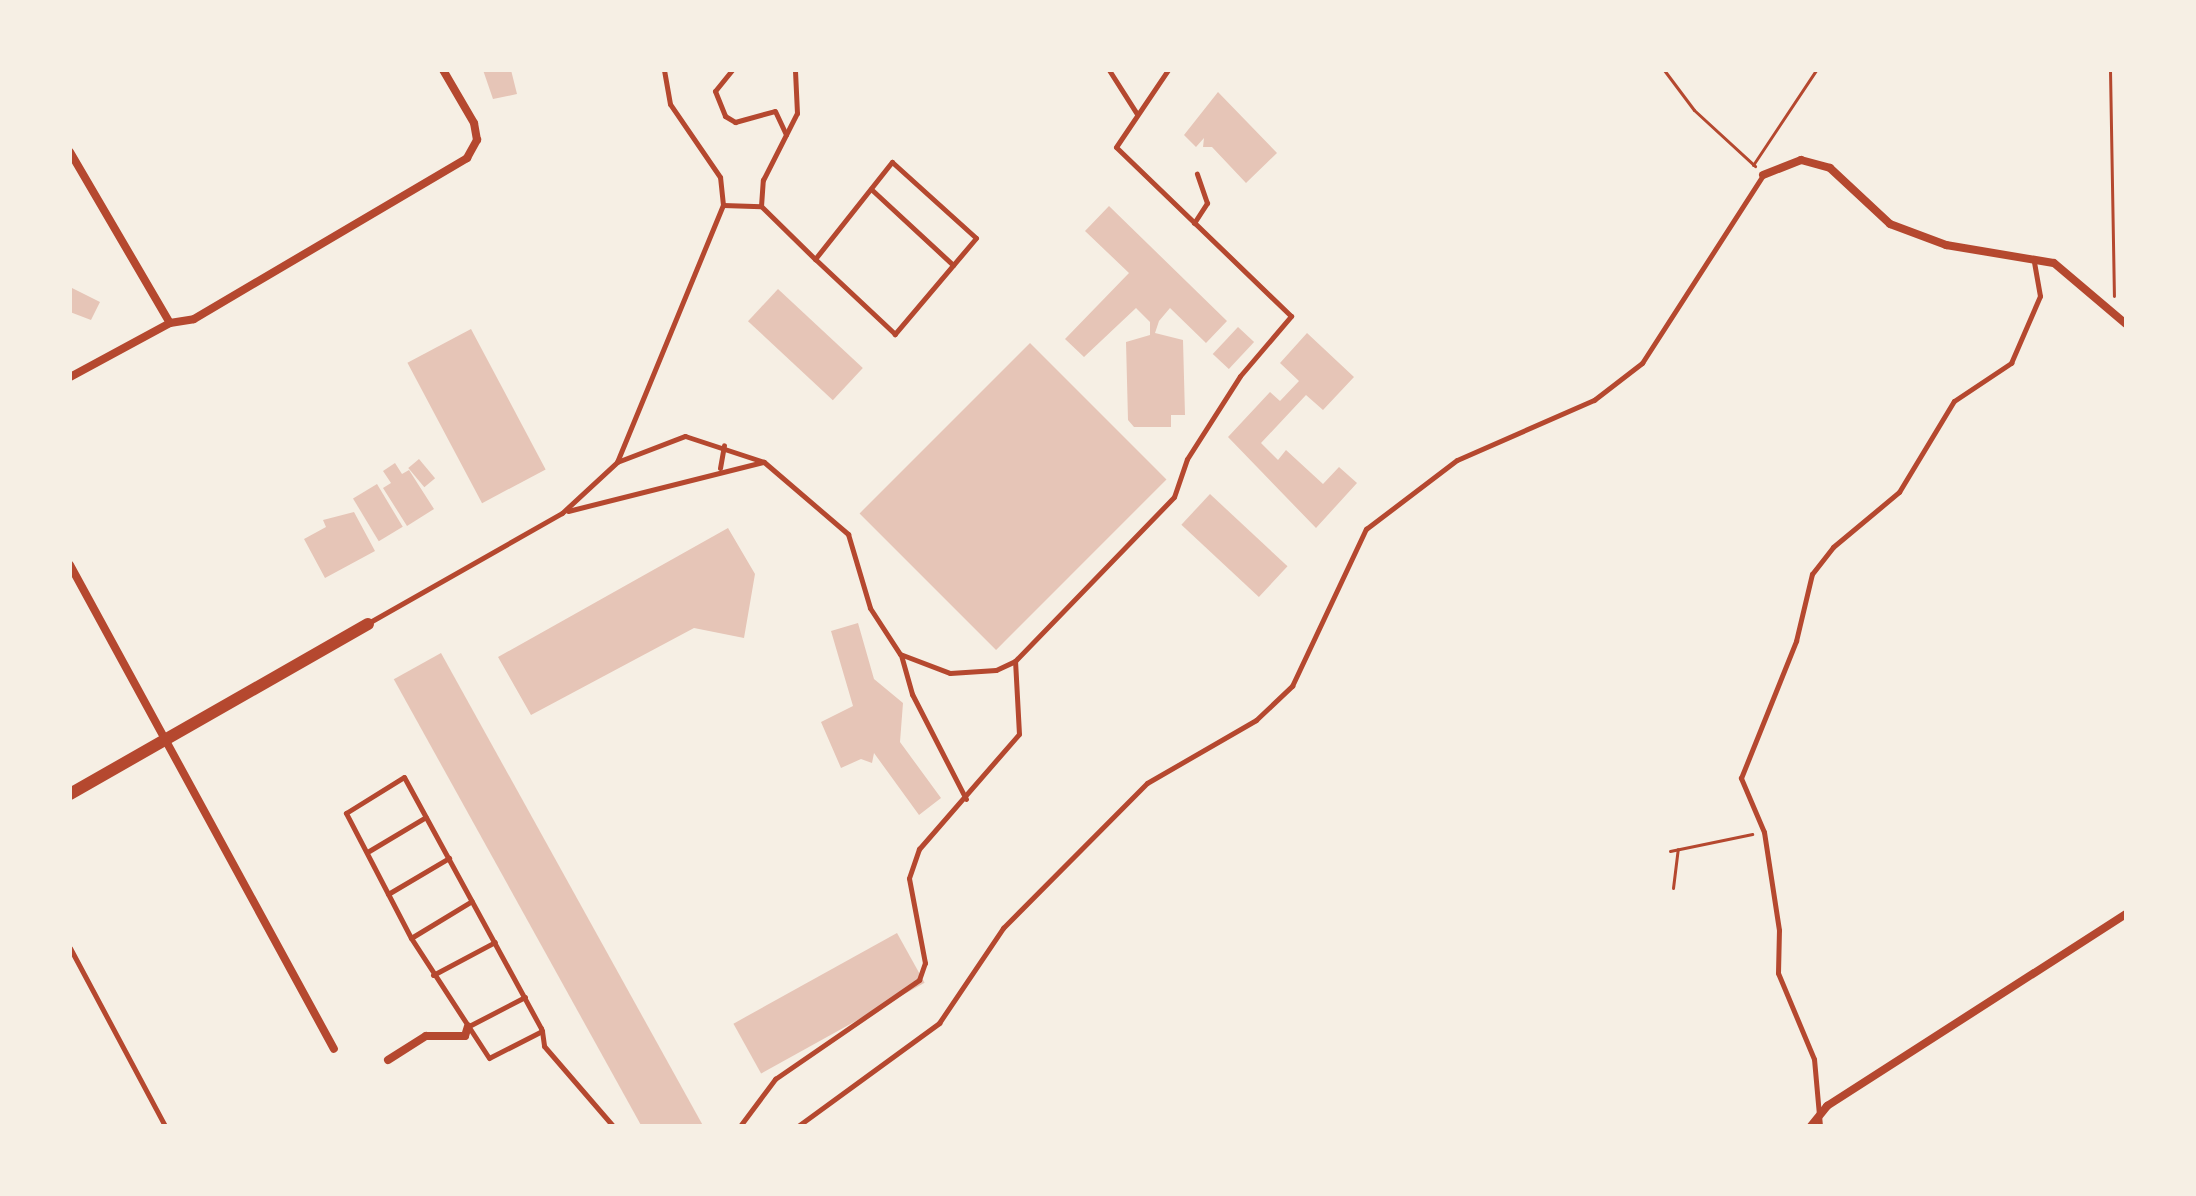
<!DOCTYPE html>
<html>
<head>
<meta charset="utf-8">
<style>
	body { margin:0 }
	#map { position:relative; width:2196px; height:1196px; overflow:hidden; background:#f6efe4; font-family:"Noto Serif",serif }
	div>[style] { position:absolute }
	[style*='--x'] { left:calc(var(--x)*1px); top:calc(var(--y)*1px); width:calc(var(--w)*1px); rotate:calc(var(--a)*1deg) }
	.building>* { inset:0; background:#e6c5b7; transform-origin:0 0 }
	.path>* { height:3px; margin:-1.5px; padding:0 1.5px; transform-origin:1.5px; border-radius:1.5px; background:#b5482f }
	.service>* { height:5px; margin:-2.5px; padding:0 2.5px; transform-origin:2.5px; border-radius:2.5px; background:#b5482f }
	.minor>* { height:8px; margin:-4px; padding:0 4px; transform-origin:4px; border-radius:4px; background:#b5482f }
	.tertiary>* { height:12px; margin:-6px; padding:0 6px; transform-origin:6px; border-radius:6px; background:#b5482f }
	span { translate:-50% -50%; white-space:nowrap; text-align:center; line-height:1.15; -webkit-text-stroke:8px #f6efe4; paint-order:stroke }
	.frame { position:absolute; inset:0; border:72px solid #f6efe4; pointer-events:none }
</style>
</head>
<body>
<div id="map">
	<div class="building">
		<i style="clip-path:polygon(483px 70px,511px 70px,517px 94px,493px 99px)"></i>
		<i style="clip-path:polygon(1218px 92px,1277px 153px,1246px 183px,1212px 147px,1203px 147px,1204px 138px,1196px 147px,1184px 135px)"></i>
		<i style="clip-path:polygon(1109px 206px,1227px 321px,1206px 343px,1170px 308px,1159px 321px,1155px 333px,1183px 340px,1185px 415px,1171px 415px,1171px 427px,1134px 427px,1128px 420px,1126px 342px,1150px 335px,1150px 322px,1136px 308px,1084px 357px,1065px 339px,1129px 273px,1085px 231px)"></i>
		<i style="clip-path:polygon(70px 287px,100px 302px,91px 320px,70px 312px)"></i>
		<i style="left:778px;top:289px;width:116px;height:44px;rotate:43deg"></i>
		<i style="left:1238px;top:327px;width:22px;height:37px;rotate:43deg"></i>
		<i style="left:471px;top:329px;width:159px;height:72px;rotate:62deg"></i>
		<i style="clip-path:polygon(1307px 333px,1354px 377px,1323px 410px,1306px 395px,1261px 443px,1278px 460px,1286px 450px,1323px 484px,1339px 467px,1357px 483px,1316px 528px,1228px 437px,1270px 392px,1280px 401px,1299px 381px,1280px 363px)"></i>
		<i style="left:1030px;top:343px;width:193px;height:241px;rotate:45deg"></i>
		<i style="left:419px;top:459px;width:25px;height:14px;rotate:50deg"></i>
		<i style="clip-path:polygon(395px 463px,402px 474px,409px 470px,434px 509px,407px 526px,383px 488px,391px 483px,383px 471px)"></i>
		<i style="left:377px;top:484px;width:50px;height:28px;rotate:59deg"></i>
		<i style="left:1210px;top:494px;width:106px;height:42px;rotate:43deg"></i>
		<i style="clip-path:polygon(354px 512px,375px 551px,325px 578px,304px 539px,326px 527px,323px 520px)"></i>
		<i style="clip-path:polygon(728px 528px,755px 574px,744px 638px,694px 628px,531px 715px,498px 657px)"></i>
		<i style="clip-path:polygon(858px 623px,874px 679px,903px 703px,900px 742px,941px 798px,919px 815px,874px 753px,872px 763px,861px 759px,841px 768px,821px 722px,853px 706px,831px 631px)"></i>
		<i style="left:441px;top:653px;width:542px;height:54px;rotate:61deg"></i>
		<i style="left:897px;top:933px;width:57px;height:187px;rotate:61deg"></i>
	</div>
	<div class="path">
		<i style="--x:1664;--y:70;--w:50;--a:53.1"></i>
		<i style="--x:1694;--y:110;--w:83;--a:42.6"></i>
		<i style="--x:2110;--y:70;--w:226;--a:89"></i>
		<i style="--x:1753;--y:165;--w:114;--a:-56.4"></i>
		<i style="--x:1670;--y:851;--w:84;--a:-11.7"></i>
		<i style="--x:1673;--y:888;--w:39;--a:-83"></i>
	</div>
	<div class="service">
		<i style="--x:732;--y:70;--w:27;--a:129"></i>
		<i style="--x:715;--y:91;--w:27;--a:68"></i>
		<i style="--x:725;--y:116;--w:12;--a:31"></i>
		<i style="--x:735;--y:122;--w:41;--a:-15.4"></i>
		<i style="--x:775;--y:111;--w:26;--a:65"></i>
		<i style="--x:1109;--y:70;--w:52;--a:57.5"></i>
		<i style="--x:871;--y:189;--w:112;--a:42.8"></i>
		<i style="--x:723;--y:205;--w:38;--a:2"></i>
		<i style="--x:761;--y:206;--w:76;--a:44.5"></i>
		<i style="--x:815;--y:259;--w:124;--a:-51.6"></i>
		<i style="--x:892;--y:162;--w:113;--a:42.1"></i>
		<i style="--x:976;--y:238;--w:126;--a:130.2"></i>
		<i style="--x:895;--y:334;--w:110;--a:-136.8"></i>
		<i style="--x:761;--y:206;--w:26;--a:-86"></i>
		<i style="--x:763;--y:180;--w:75;--a:-63.1"></i>
		<i style="--x:797;--y:113;--w:43;--a:-92.7"></i>
		<i style="--x:1194;--y:223;--w:24;--a:-57"></i>
		<i style="--x:1207;--y:203;--w:31;--a:-109"></i>
		<i style="--x:617;--y:462;--w:73;--a:-20.9"></i>
		<i style="--x:685;--y:436;--w:83;--a:18.2"></i>
		<i style="--x:764;--y:462;--w:111;--a:40.6"></i>
		<i style="--x:848;--y:534;--w:77;--a:73.4"></i>
		<i style="--x:870;--y:608;--w:55;--a:56.9"></i>
		<i style="--x:900;--y:654;--w:53;--a:20.8"></i>
		<i style="--x:950;--y:673;--w:46;--a:-3.7"></i>
		<i style="--x:996;--y:670;--w:21;--a:-25"></i>
		<i style="--x:1015;--y:661;--w:228;--a:-45.9"></i>
		<i style="--x:1174;--y:497;--w:40;--a:-71.1"></i>
		<i style="--x:1187;--y:459;--w:98;--a:-57.4"></i>
		<i style="--x:1240;--y:376;--w:79;--a:-49.6"></i>
		<i style="--x:1291;--y:316;--w:243;--a:-136"></i>
		<i style="--x:1116;--y:147;--w:93;--a:-56"></i>
		<i style="--x:720;--y:468;--w:23;--a:-80"></i>
		<i style="--x:568;--y:511;--w:201;--a:-14.1"></i>
		<i style="--x:370;--y:622;--w:221;--a:-29.6"></i>
		<i style="--x:562;--y:513;--w:75;--a:-42.8"></i>
		<i style="--x:617;--y:462;--w:278;--a:-67.6"></i>
		<i style="--x:723;--y:205;--w:28;--a:-96"></i>
		<i style="--x:720;--y:177;--w:88;--a:-124.4"></i>
		<i style="--x:670;--y:104;--w:35;--a:-100"></i>
		<i style="--x:901;--y:655;--w:41;--a:74.2"></i>
		<i style="--x:912;--y:694;--w:118;--a:62.8"></i>
		<i style="--x:369;--y:851;--w:66;--a:-30.8"></i>
		<i style="--x:388;--y:894;--w:71;--a:-30.5"></i>
		<i style="--x:411;--y:938;--w:71;--a:-31.2"></i>
		<i style="--x:70;--y:948;--w:202;--a:61.9"></i>
		<i style="--x:433;--y:975;--w:70;--a:-28"></i>
		<i style="--x:469;--y:1026;--w:63;--a:-27.4"></i>
		<i style="--x:542;--y:1031;--w:59;--a:153"></i>
		<i style="--x:489;--y:1058;--w:143;--a:-123"></i>
		<i style="--x:411;--y:938;--w:141;--a:-117.5"></i>
		<i style="--x:346;--y:813;--w:68;--a:-31.8"></i>
		<i style="--x:404;--y:777;--w:286;--a:61.4"></i>
		<i style="--x:541;--y:1028;--w:3;--a:72"></i>
		<i style="--x:542;--y:1031;--w:15;--a:82"></i>
		<i style="--x:544;--y:1046;--w:106;--a:49.2"></i>
		<i style="--x:740;--y:1126;--w:59;--a:-53.3"></i>
		<i style="--x:775;--y:1079;--w:175;--a:-34.5"></i>
		<i style="--x:919;--y:980;--w:18;--a:-71"></i>
		<i style="--x:925;--y:963;--w:86;--a:-100.7"></i>
		<i style="--x:909;--y:878;--w:31;--a:-71"></i>
		<i style="--x:919;--y:849;--w:152;--a:-49"></i>
		<i style="--x:1019;--y:734;--w:73;--a:-93.1"></i>
		<i style="--x:798;--y:1126;--w:175;--a:-36.1"></i>
		<i style="--x:939;--y:1023;--w:115;--a:-56"></i>
		<i style="--x:1003;--y:928;--w:204;--a:-45.2"></i>
		<i style="--x:1147;--y:783;--w:126;--a:-30"></i>
		<i style="--x:1256;--y:720;--w:50;--a:-43.4"></i>
		<i style="--x:1292;--y:686;--w:174;--a:-64.8"></i>
		<i style="--x:1366;--y:529;--w:114;--a:-37.2"></i>
		<i style="--x:1457;--y:460;--w:150;--a:-23.7"></i>
		<i style="--x:1594;--y:400;--w:61;--a:-37.6"></i>
		<i style="--x:1642;--y:363;--w:224;--a:-57.2"></i>
		<i style="--x:1820;--y:1126;--w:67;--a:-95.1"></i>
		<i style="--x:1814;--y:1059;--w:93;--a:-112.7"></i>
		<i style="--x:1778;--y:973;--w:43;--a:-88.7"></i>
		<i style="--x:1779;--y:930;--w:99;--a:-98.7"></i>
		<i style="--x:1764;--y:832;--w:59;--a:-113.1"></i>
		<i style="--x:1741;--y:778;--w:148;--a:-68.1"></i>
		<i style="--x:1796;--y:641;--w:69;--a:-76.6"></i>
		<i style="--x:1812;--y:574;--w:34;--a:-52"></i>
		<i style="--x:1833;--y:547;--w:86;--a:-39.8"></i>
		<i style="--x:1899;--y:492;--w:106;--a:-58.9"></i>
		<i style="--x:1954;--y:401;--w:69;--a:-33.7"></i>
		<i style="--x:2011;--y:363;--w:73;--a:-66.6"></i>
		<i style="--x:2040;--y:296;--w:36;--a:-100"></i>
	</div>
	<div class="minor">
		<i style="--x:70;--y:152;--w:198;--a:59.7"></i>
		<i style="--x:170;--y:323;--w:114;--a:151.6"></i>
		<i style="--x:1763;--y:175;--w:41;--a:-21.5"></i>
		<i style="--x:1801;--y:160;--w:30;--a:15"></i>
		<i style="--x:1830;--y:168;--w:82;--a:43"></i>
		<i style="--x:1890;--y:224;--w:60;--a:20.6"></i>
		<i style="--x:1946;--y:245;--w:109;--a:9.5"></i>
		<i style="--x:2054;--y:263;--w:94;--a:40.3"></i>
		<i style="--x:170;--y:323;--w:24;--a:-9"></i>
		<i style="--x:194;--y:319;--w:317;--a:-30.5"></i>
		<i style="--x:467;--y:158;--w:21;--a:-61"></i>
		<i style="--x:477;--y:140;--w:17;--a:-100"></i>
		<i style="--x:474;--y:123;--w:61;--a:-120.3"></i>
		<i style="--x:70;--y:565;--w:551;--a:61.39"></i>
		<i style="--x:388;--y:1060;--w:45;--a:-32.3"></i>
		<i style="--x:426;--y:1036;--w:39;--a:0"></i>
		<i style="--x:465;--y:1036;--w:10;--a:-73"></i>
		<i style="--x:1811;--y:1126;--w:26;--a:-51"></i>
		<i style="--x:1827;--y:1106;--w:355;--a:-32.7"></i>
	</div>
	<div class="tertiary">
		<i style="--x:70;--y:794;--w:343;--a:-29.7"></i>
	</div>
	<div class="frame"></div>
</div>
</body>
</html>
